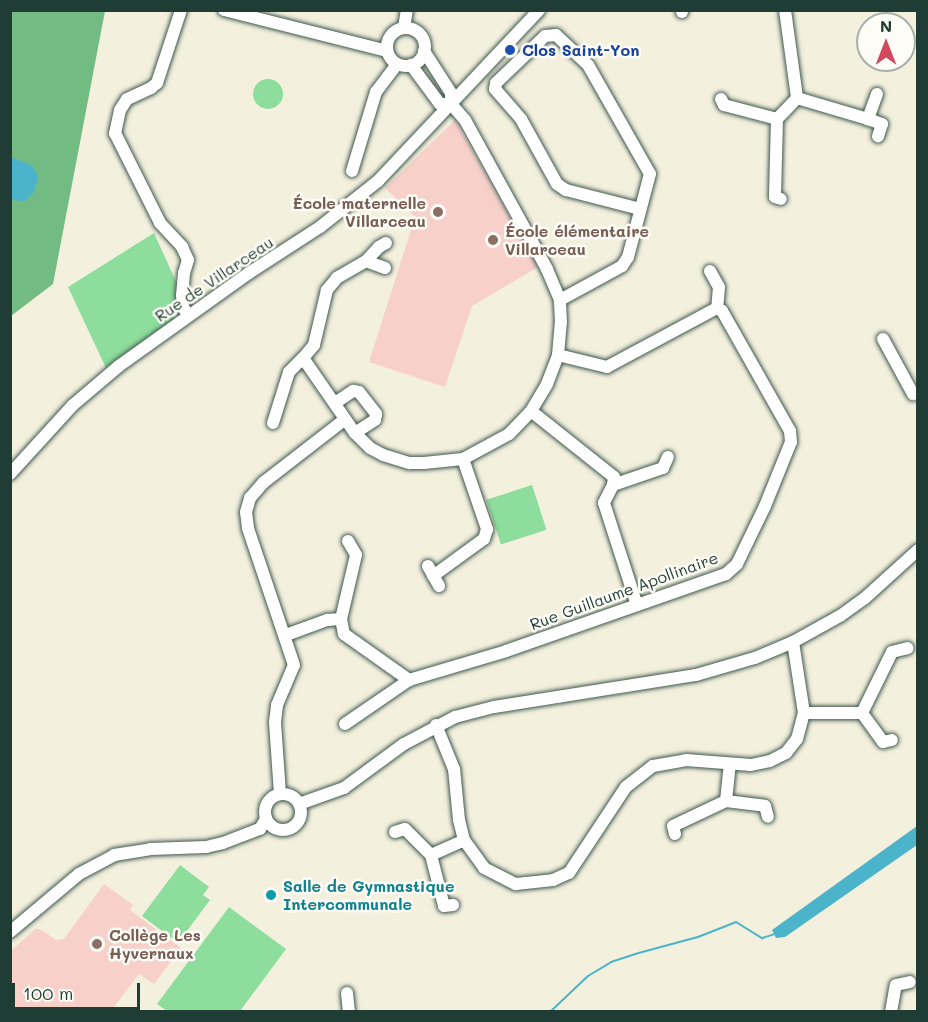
<!DOCTYPE html>
<html>
<head>
<meta charset="utf-8">
<style>
	body { margin:0 }
	#map { position:relative; width:928px; height:1022px; overflow:hidden; background:#f4f0de; font-family:Mali,sans-serif }
	div>[style] { position:absolute }
	[style*='--x'] { left:calc(var(--x)*1px); top:calc(var(--y)*1px); width:calc(var(--w)*1px); rotate:calc(var(--a)*1deg) }
	.built>* { inset:0; background:#f7d0ca }
	.green>* { inset:0; background:#8ddd9d; transform-origin:0 0 }
	.round { border-radius:50% }
	.forest>* { inset:0; background:#72bc84 }
	.water>* { inset:0; background:#4cb4ca }
	.stream>* { height:2px; margin:-1px; padding:0 1px; transform-origin:1px; border-radius:1px; background:#4cb4ca }
	.roads { filter:drop-shadow(0 0 2px #3f584e) drop-shadow(0 0 2px #3f584e) }
	.minor>* { height:12px; margin:-6px; padding:0 6px; transform-origin:6px; border-radius:6px; background:#fff }
	.minor>.ring { margin:-6px; padding:0; box-sizing:content-box; background:none; border:12px solid #fff; border-radius:50% }
	.dots>* { width:16px; height:16px; translate:-50% -50%; box-sizing:border-box; border:3px solid #fdfcf7; border-radius:50% }
	span { translate:-50% -50%; white-space:nowrap; text-align:center; line-height:1.15; -webkit-text-stroke:5px #fdfcf7; paint-order:stroke }
	.transit-label { font-size:16px; color:#164399; font-weight:700 }
	.left { translate:0 -50%; text-align:left }
	.education-label { font-size:16px; color:#785e54; font-weight:700 }
	.right { translate:-100% -50%; text-align:right }
	.street-label { font-size:16px; color:#1f3d34 }
	.culture-label { font-size:16px; color:#0d838f; font-weight:700 }
	.frame { position:absolute; inset:0; border:12px solid #1f3d34; pointer-events:none }
	.north { position:absolute; left:856px; top:12px; width:60px; height:60px; box-sizing:border-box; background:#fdfcf7; border:2px solid #a4b0a9; border-radius:50%; rotate:0deg; font-size:16px; font-weight:700; line-height:24px; text-align:center; color:#1f3d34 }
	.north::after { content:''; display:block; margin:auto; width:21px; height:27px; background:#d1495b; clip-path:polygon(50% 0,100% 100%,50% 72%,0 100%) }
	.scale { position:absolute; left:12px; top:983px; width:128px; height:27px; box-sizing:border-box; border:3px solid #1f3d34; border-top:0; padding-left:8px; font-size:18px; line-height:21px; white-space:nowrap; color:#1f3d34; -webkit-text-stroke:4px #fdfcf7; paint-order:stroke }
</style>
</head>
<body>
<div id="map">
	<div class="built">
		<i style="clip-path:polygon(455px 120px,538px 267px,472px 306px,445px 387px,369px 362px,415px 217px,385px 188px)"></i>
		<i style="clip-path:polygon(104px 884px,133px 905px,130px 910px,181px 948px,154px 984px,139px 974px,111px 1011px,11px 1011px,11px 951px,35px 929px,40px 929px,56px 940px,64px 939px)"></i>
	</div>
	<div class="green">
		<i class="round" style="left:253px;top:79px;width:30px;height:30px"></i>
		<i style="clip-path:polygon(154px 233px,179px 288px,174px 319px,106px 368px,68px 287px)"></i>
		<i style="left:532px;top:485px;width:47px;height:48px;rotate:72deg"></i>
		<i style="clip-path:polygon(180px 865px,209px 887px,203px 895px,210px 900px,178px 943px,142px 916px)"></i>
		<i style="clip-path:polygon(229px 907px,286px 949px,240px 1011px,167px 1011px,157px 1004px)"></i>
	</div>
	<div class="forest">
		<i style="clip-path:polygon(11px 11px,105px 11px,53px 284px,11px 316px)"></i>
	</div>
	<div class="water">
		<i style="clip-path:polygon(10px 157px,32px 165px,38px 177px,34px 192px,24px 202px,11px 199px)"></i>
		<i style="clip-path:polygon(917px 826px,917px 845px,785px 937px,776px 938px,772px 930px)"></i>
	</div>
	<div class="stream">
		<i style="--x:550;--y:1012;--w:52;--a:-43.5"></i>
		<i style="--x:588;--y:976;--w:27;--a:-31"></i>
		<i style="--x:611;--y:962;--w:25;--a:-18"></i>
		<i style="--x:635;--y:954;--w:65;--a:-15.1"></i>
		<i style="--x:698;--y:937;--w:41;--a:-21.5"></i>
		<i style="--x:736;--y:922;--w:31;--a:32"></i>
		<i style="--x:762;--y:938;--w:14;--a:-17"></i>
	</div>
	<div class="roads">
		<div class="minor">
			<i style="--x:181;--y:10;--w:77;--a:108.2"></i>
			<i style="--x:157;--y:83;--w:8;--a:140"></i>
			<i style="--x:151;--y:88;--w:26;--a:155"></i>
			<i style="--x:127;--y:99;--w:13;--a:122"></i>
			<i style="--x:120;--y:110;--w:24;--a:102"></i>
			<i style="--x:115;--y:133;--w:101;--a:63.4"></i>
			<i style="--x:160;--y:223;--w:33;--a:47"></i>
			<i style="--x:182;--y:247;--w:14;--a:65"></i>
			<i style="--x:188;--y:260;--w:14;--a:107"></i>
			<i style="--x:184;--y:273;--w:22;--a:95"></i>
			<i style="--x:182;--y:295;--w:12;--a:85"></i>
			<i style="--x:183;--y:307;--w:9;--a:58"></i>
			<i style="--x:224;--y:10;--w:168;--a:14.1"></i>
			<i style="--x:785;--y:10;--w:89;--a:82.2"></i>
			<i style="--x:797;--y:98;--w:74;--a:16.5"></i>
			<i style="--x:682;--y:12;--w:2;--a:-90"></i>
			<i style="--x:404;--y:28;--w:18;--a:-81"></i>
			<i class="ring" style="left:387px;top:28px;width:26px;height:26px"></i>
			<i style="--x:424;--y:51;--w:50;--a:57.3"></i>
			<i style="--x:451;--y:93;--w:11;--a:90"></i>
			<i style="--x:411;--y:65;--w:49;--a:53.4"></i>
			<i style="--x:440;--y:104;--w:11;--a:0"></i>
			<i style="--x:877;--y:94;--w:27;--a:110"></i>
			<i style="--x:868;--y:119;--w:15;--a:20"></i>
			<i style="--x:882;--y:124;--w:13;--a:108"></i>
			<i style="--x:721;--y:99;--w:7;--a:63"></i>
			<i style="--x:724;--y:105;--w:55;--a:14.8"></i>
			<i style="--x:777;--y:119;--w:78;--a:91.5"></i>
			<i style="--x:775;--y:197;--w:6;--a:18"></i>
			<i style="--x:777;--y:119;--w:29;--a:-46"></i>
			<i style="--x:352;--y:171;--w:83;--a:-73.1"></i>
			<i style="--x:376;--y:92;--w:35;--a:-53"></i>
			<i style="--x:366;--y:261;--w:34;--a:150"></i>
			<i style="--x:337;--y:278;--w:16;--a:130"></i>
			<i style="--x:327;--y:290;--w:57;--a:103.3"></i>
			<i style="--x:314;--y:345;--w:17;--a:130"></i>
			<i style="--x:303;--y:358;--w:91;--a:55.3"></i>
			<i style="--x:355;--y:433;--w:21;--a:45"></i>
			<i style="--x:370;--y:448;--w:15;--a:28"></i>
			<i style="--x:383;--y:455;--w:28;--a:17"></i>
			<i style="--x:410;--y:463;--w:14;--a:0"></i>
			<i style="--x:424;--y:463;--w:39;--a:-6"></i>
			<i style="--x:463;--y:459;--w:52;--a:-28.5"></i>
			<i style="--x:509;--y:434;--w:32;--a:-46"></i>
			<i style="--x:531;--y:411;--w:31;--a:-59"></i>
			<i style="--x:547;--y:384;--w:31;--a:-69"></i>
			<i style="--x:558;--y:355;--w:33;--a:-85"></i>
			<i style="--x:561;--y:322;--w:22;--a:-93"></i>
			<i style="--x:560;--y:300;--w:34;--a:-113"></i>
			<i style="--x:547;--y:269;--w:170;--a:-118.8"></i>
			<i style="--x:465;--y:120;--w:21;--a:-131"></i>
			<i style="--x:385;--y:268;--w:20;--a:-160"></i>
			<i style="--x:366;--y:261;--w:19;--a:-47"></i>
			<i style="--x:379;--y:247;--w:8;--a:-30"></i>
			<i style="--x:710;--y:271;--w:18;--a:61"></i>
			<i style="--x:719;--y:287;--w:21;--a:95"></i>
			<i style="--x:560;--y:300;--w:71;--a:-28.7"></i>
			<i style="--x:622;--y:266;--w:11;--a:-56"></i>
			<i style="--x:628;--y:257;--w:86;--a:-75.2"></i>
			<i style="--x:650;--y:174;--w:125;--a:-119.6"></i>
			<i style="--x:588;--y:65;--w:44;--a:-136.8"></i>
			<i style="--x:556;--y:35;--w:11;--a:175"></i>
			<i style="--x:545;--y:36;--w:68;--a:136.2"></i>
			<i style="--x:496;--y:83;--w:6;--a:99"></i>
			<i style="--x:495;--y:89;--w:40;--a:49"></i>
			<i style="--x:521;--y:119;--w:74;--a:61"></i>
			<i style="--x:557;--y:184;--w:11;--a:34"></i>
			<i style="--x:566;--y:190;--w:76;--a:14.4"></i>
			<i style="--x:883;--y:339;--w:63;--a:61.4"></i>
			<i style="--x:335;--y:403;--w:22;--a:-34"></i>
			<i style="--x:353;--y:391;--w:6;--a:9"></i>
			<i style="--x:359;--y:392;--w:28;--a:52"></i>
			<i style="--x:376;--y:414;--w:6;--a:99"></i>
			<i style="--x:375;--y:420;--w:24;--a:147"></i>
			<i style="--x:531;--y:411;--w:106;--a:38.5"></i>
			<i style="--x:614;--y:477;--w:8;--a:97"></i>
			<i style="--x:613;--y:485;--w:20;--a:117"></i>
			<i style="--x:604;--y:503;--w:107;--a:72.1"></i>
			<i style="--x:273;--y:423;--w:53;--a:-72.6"></i>
			<i style="--x:289;--y:372;--w:20;--a:-45"></i>
			<i style="--x:10;--y:474;--w:93;--a:-47.6"></i>
			<i style="--x:73;--y:405;--w:60;--a:-40.3"></i>
			<i style="--x:119;--y:366;--w:160;--a:-35.6"></i>
			<i style="--x:249;--y:273;--w:85;--a:-32.9"></i>
			<i style="--x:320;--y:227;--w:74;--a:-38.4"></i>
			<i style="--x:378;--y:181;--w:235;--a:-46.7"></i>
			<i style="--x:613;--y:485;--w:53;--a:-18.8"></i>
			<i style="--x:663;--y:468;--w:12;--a:-66"></i>
			<i style="--x:348;--y:541;--w:16;--a:60"></i>
			<i style="--x:356;--y:555;--w:66;--a:103.2"></i>
			<i style="--x:341;--y:619;--w:15;--a:79"></i>
			<i style="--x:344;--y:634;--w:80;--a:35.3"></i>
			<i style="--x:409;--y:680;--w:101;--a:-16.6"></i>
			<i style="--x:506;--y:651;--w:233;--a:-19.3"></i>
			<i style="--x:726;--y:574;--w:15;--a:-42"></i>
			<i style="--x:737;--y:564;--w:64;--a:-64.2"></i>
			<i style="--x:765;--y:506;--w:69;--a:-67.9"></i>
			<i style="--x:791;--y:442;--w:11;--a:-95"></i>
			<i style="--x:790;--y:431;--w:138;--a:-119.5"></i>
			<i style="--x:722;--y:311;--w:6;--a:-149"></i>
			<i style="--x:717;--y:308;--w:125;--a:151.8"></i>
			<i style="--x:607;--y:367;--w:50;--a:-166.2"></i>
			<i style="--x:428;--y:566;--w:23;--a:61"></i>
			<i style="--x:433;--y:576;--w:63;--a:-36"></i>
			<i style="--x:484;--y:539;--w:10;--a:-73"></i>
			<i style="--x:487;--y:529;--w:74;--a:-108.9"></i>
			<i style="--x:286;--y:635;--w:44;--a:-20.1"></i>
			<i style="--x:327;--y:620;--w:14;--a:-4"></i>
			<i style="--x:804;--y:713;--w:58;--a:0"></i>
			<i style="--x:862;--y:713;--w:68;--a:-63.8"></i>
			<i style="--x:892;--y:652;--w:16;--a:-14"></i>
			<i style="--x:862;--y:713;--w:36;--a:54"></i>
			<i style="--x:883;--y:742;--w:9;--a:-13"></i>
			<i style="--x:345;--y:724;--w:78;--a:-34.5"></i>
			<i style="--x:436;--y:725;--w:48;--a:67.8"></i>
			<i style="--x:454;--y:769;--w:51;--a:84.4"></i>
			<i style="--x:459;--y:820;--w:21;--a:76"></i>
			<i style="--x:464;--y:840;--w:34;--a:54"></i>
			<i style="--x:484;--y:868;--w:36;--a:27"></i>
			<i style="--x:516;--y:884;--w:37;--a:-6"></i>
			<i style="--x:553;--y:880;--w:17;--a:-24"></i>
			<i style="--x:569;--y:873;--w:103;--a:-56.5"></i>
			<i style="--x:626;--y:787;--w:34;--a:-38"></i>
			<i style="--x:653;--y:766;--w:34;--a:-10"></i>
			<i style="--x:686;--y:760;--w:65;--a:4.4"></i>
			<i style="--x:751;--y:765;--w:19;--a:-12"></i>
			<i style="--x:770;--y:761;--w:18;--a:-27"></i>
			<i style="--x:786;--y:753;--w:18;--a:-52"></i>
			<i style="--x:797;--y:739;--w:27;--a:-75"></i>
			<i style="--x:804;--y:713;--w:72;--a:-98.8"></i>
			<i style="--x:280;--y:794;--w:72;--a:-94"></i>
			<i style="--x:275;--y:722;--w:17;--a:-83"></i>
			<i style="--x:277;--y:705;--w:43;--a:-67"></i>
			<i style="--x:294;--y:665;--w:145;--a:-108.6"></i>
			<i style="--x:248;--y:528;--w:16;--a:-97"></i>
			<i style="--x:246;--y:512;--w:15;--a:-74"></i>
			<i style="--x:250;--y:498;--w:21;--a:-49"></i>
			<i style="--x:264;--y:482;--w:101;--a:-37.8"></i>
			<i class="ring" style="left:265px;top:794px;width:24px;height:24px"></i>
			<i style="--x:726;--y:801;--w:39;--a:7"></i>
			<i style="--x:765;--y:806;--w:11;--a:75"></i>
			<i style="--x:726;--y:801;--w:36;--a:-84"></i>
			<i style="--x:299;--y:804;--w:48;--a:-19.6"></i>
			<i style="--x:344;--y:788;--w:74;--a:-36.3"></i>
			<i style="--x:404;--y:744;--w:58;--a:-27.9"></i>
			<i style="--x:455;--y:717;--w:40;--a:-14.4"></i>
			<i style="--x:494;--y:707;--w:205;--a:-9"></i>
			<i style="--x:696;--y:675;--w:61;--a:-16.1"></i>
			<i style="--x:755;--y:658;--w:41;--a:-22.8"></i>
			<i style="--x:793;--y:642;--w:54;--a:-29"></i>
			<i style="--x:840;--y:616;--w:31;--a:-36"></i>
			<i style="--x:865;--y:598;--w:72;--a:-42.2"></i>
			<i style="--x:395;--y:832;--w:10;--a:-17"></i>
			<i style="--x:405;--y:829;--w:37;--a:45"></i>
			<i style="--x:675;--y:834;--w:8;--a:-104"></i>
			<i style="--x:673;--y:826;--w:59;--a:-25.3"></i>
			<i style="--x:453;--y:905;--w:9;--a:174"></i>
			<i style="--x:444;--y:906;--w:53;--a:-104.3"></i>
			<i style="--x:431;--y:855;--w:36;--a:-24"></i>
			<i style="--x:10;--y:932;--w:90;--a:-40"></i>
			<i style="--x:79;--y:874;--w:40;--a:-28"></i>
			<i style="--x:114;--y:855;--w:36;--a:-9"></i>
			<i style="--x:150;--y:849;--w:56;--a:-2"></i>
			<i style="--x:206;--y:847;--w:17;--a:-13"></i>
			<i style="--x:223;--y:843;--w:40;--a:-21"></i>
			<i style="--x:260;--y:829;--w:12;--a:-59"></i>
			<i style="--x:347;--y:993;--w:19;--a:84"></i>
			<i style="--x:891;--y:1012;--w:27;--a:-80"></i>
			<i style="--x:896;--y:985;--w:14;--a:-12"></i>
		</div>
	</div>
	<div class="dots">
		<i style="left:510px;top:50px;background:#1a4fb4"></i>
		<i style="left:438px;top:212px;background:#8d6e63"></i>
		<i style="left:493px;top:240px;background:#8d6e63"></i>
		<i style="left:271px;top:895px;background:#0f9aa8"></i>
		<i style="left:97px;top:944px;background:#8d6e63"></i>
	</div>
	<div class="transit-label">
		<span class="left" style="left:522px;top:50px">Clos Saint-Yon</span>
	</div>
	<div class="education-label">
		<span class="right" style="left:426px;top:212px">École maternelle<br>Villarceau</span>
		<span class="left" style="left:505px;top:240px">École élémentaire<br>Villarceau</span>
		<span class="left" style="left:109px;top:944px">Collège Les<br>Hyvernaux</span>
	</div>
	<div class="street-label">
		<span style="left:214px;top:279px;rotate:-34deg">Rue de Villarceau</span>
		<span style="left:624px;top:591px;rotate:-20deg">Rue Guillaume Apollinaire</span>
	</div>
	<div class="culture-label">
		<span class="left" style="left:283px;top:895px">Salle de Gymnastique<br>Intercommunale</span>
	</div>
	<div class="frame"></div>
	<div class="north">N</div>
	<div class="scale">100 m</div>
</div>
</body>
</html>
